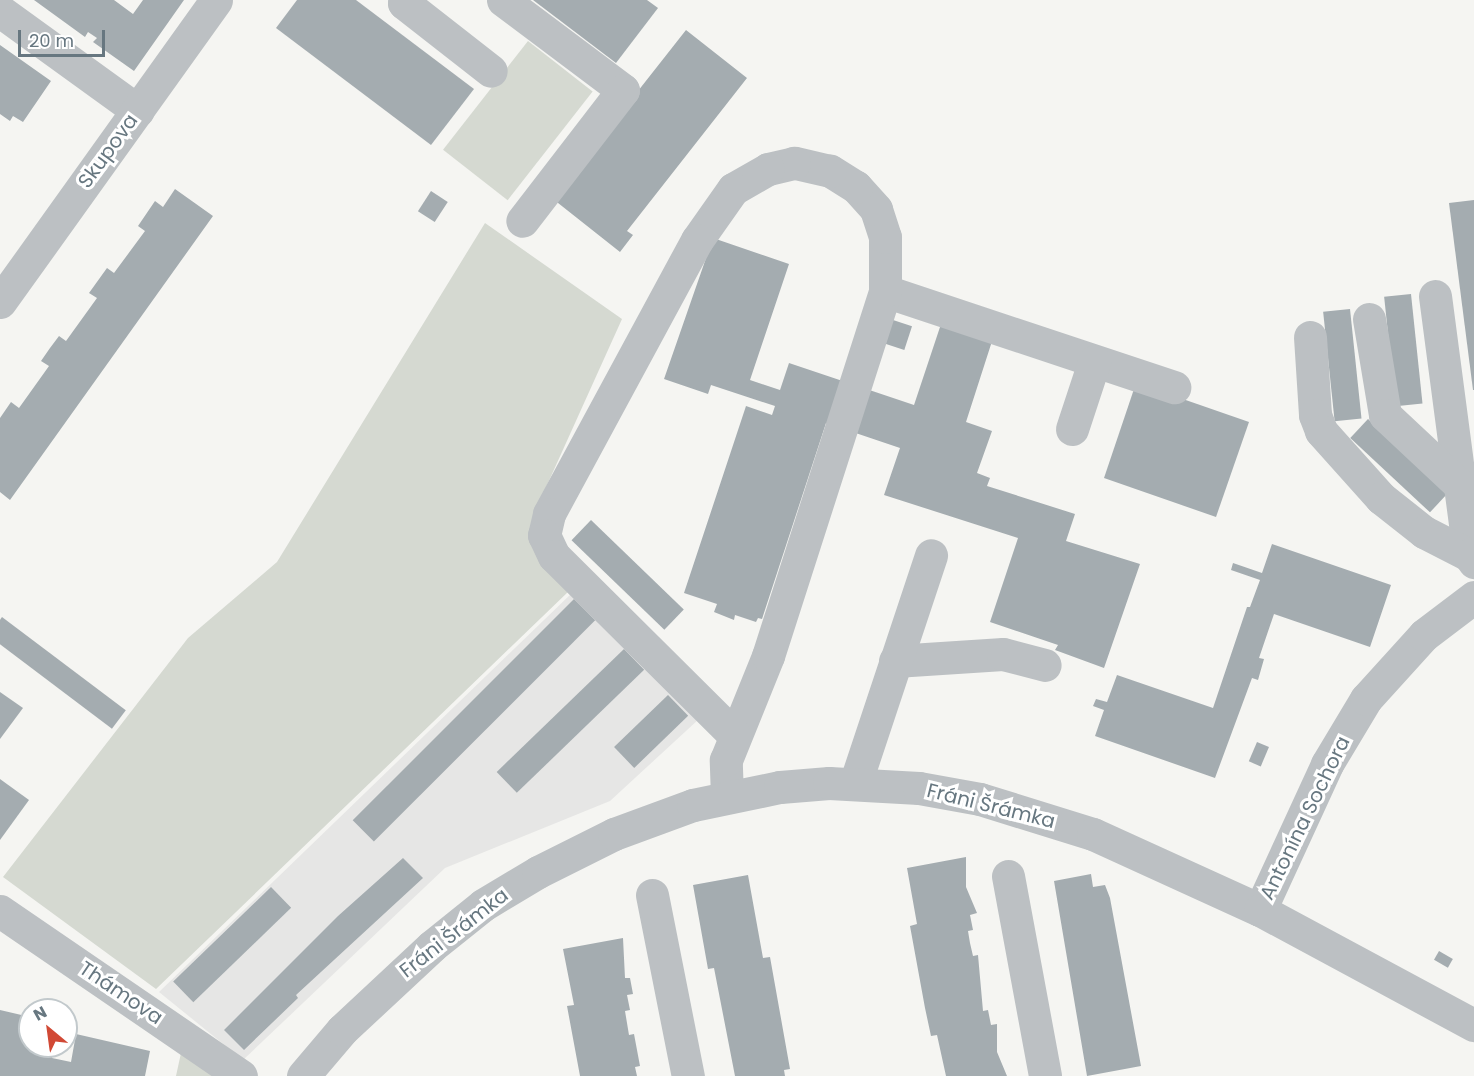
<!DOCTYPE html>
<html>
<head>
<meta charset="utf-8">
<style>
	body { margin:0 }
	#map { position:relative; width:1474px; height:1076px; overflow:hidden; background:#f5f5f2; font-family:Poppins,sans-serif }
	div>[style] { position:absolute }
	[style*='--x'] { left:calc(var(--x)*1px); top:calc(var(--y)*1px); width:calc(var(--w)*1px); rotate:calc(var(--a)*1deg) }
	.built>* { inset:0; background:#e6e6e5 }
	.green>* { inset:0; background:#d5d9d1; transform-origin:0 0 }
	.building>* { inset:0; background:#a4acb0; transform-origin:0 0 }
	.minor>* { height:33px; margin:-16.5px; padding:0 16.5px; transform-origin:16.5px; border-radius:16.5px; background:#bcc0c3 }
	span { translate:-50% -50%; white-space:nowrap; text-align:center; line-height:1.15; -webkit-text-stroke:6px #fff; paint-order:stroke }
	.street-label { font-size:20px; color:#677780 }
	.north { position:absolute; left:18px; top:998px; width:60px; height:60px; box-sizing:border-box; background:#fff; border:2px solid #c2c9cc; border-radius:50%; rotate:331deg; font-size:16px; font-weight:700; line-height:24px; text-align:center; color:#677780 }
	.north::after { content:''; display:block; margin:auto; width:21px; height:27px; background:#d14935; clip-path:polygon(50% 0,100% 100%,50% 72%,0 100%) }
	.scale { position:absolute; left:18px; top:30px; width:87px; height:27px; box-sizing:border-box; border:3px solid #677780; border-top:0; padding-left:8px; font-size:18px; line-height:21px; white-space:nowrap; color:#677780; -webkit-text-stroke:4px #fff; paint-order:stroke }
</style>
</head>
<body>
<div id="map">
	<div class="built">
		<i style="clip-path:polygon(573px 592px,699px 719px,610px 801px,445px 868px,243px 1060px,159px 992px)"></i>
	</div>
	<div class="green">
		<i style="left:528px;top:41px;width:82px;height:138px;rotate:38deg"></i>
		<i style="clip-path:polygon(485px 223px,622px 319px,538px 505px,569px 591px,156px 989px,3px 877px,188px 638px,277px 562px)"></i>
		<i style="clip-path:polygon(181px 1053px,230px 1076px,176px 1076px)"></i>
	</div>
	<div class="building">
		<i style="clip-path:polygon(34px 0,114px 0,133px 14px,143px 0,184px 0,134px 71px,93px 42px,97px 38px,88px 32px,85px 37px)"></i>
		<i style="clip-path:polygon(297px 0,356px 0,474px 89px,431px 145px,276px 28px)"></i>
		<i style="clip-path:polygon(533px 0,647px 0,658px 8px,616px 63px)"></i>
		<i style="clip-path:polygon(686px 30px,747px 78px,627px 231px,633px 235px,620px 252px,553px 199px)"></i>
		<i style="clip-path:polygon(0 45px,51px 81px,23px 122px,13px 116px,10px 121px,0 114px)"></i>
		<i style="clip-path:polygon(175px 189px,213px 216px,10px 500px,0 492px,0 418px,11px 402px,19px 408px,49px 366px,41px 361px,50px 348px,59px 336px,66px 341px,97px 298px,89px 293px,107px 268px,114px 273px,145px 231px,138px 226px,155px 201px,163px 207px)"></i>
		<i style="left:431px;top:191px;width:20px;height:24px;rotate:33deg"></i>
		<i style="clip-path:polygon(1474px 200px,1474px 390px,1473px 390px,1449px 203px)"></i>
		<i style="clip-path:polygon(713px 238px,789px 264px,750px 380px,780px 390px,789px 363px,914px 405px,943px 318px,994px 335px,966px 422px,992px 431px,977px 473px,990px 478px,987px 486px,1075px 514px,1066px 541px,1140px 564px,1104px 668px,1055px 650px,1058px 645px,990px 622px,1018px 538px,884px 495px,900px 448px,826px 423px,762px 619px,758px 618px,756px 622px,735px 615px,734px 620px,714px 612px,717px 604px,684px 593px,746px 406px,772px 415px,775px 406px,711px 385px,708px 394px,664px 379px)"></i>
		<i style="left:1411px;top:294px;width:110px;height:27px;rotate:84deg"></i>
		<i style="left:1350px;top:309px;width:110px;height:27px;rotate:84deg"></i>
		<i style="left:893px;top:320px;width:20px;height:25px;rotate:18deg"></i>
		<i style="clip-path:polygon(1134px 389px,1177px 397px,1249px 422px,1216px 517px,1104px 478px)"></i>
		<i style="left:1368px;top:419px;width:109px;height:26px;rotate:43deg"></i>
		<i style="left:591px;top:520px;width:129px;height:28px;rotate:44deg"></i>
		<i style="clip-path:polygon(1272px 544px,1391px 585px,1370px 647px,1274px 614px,1259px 658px,1264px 659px,1258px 680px,1252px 678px,1215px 778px,1095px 736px,1104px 710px,1093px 706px,1096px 699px,1107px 702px,1117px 675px,1213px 708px,1247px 607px,1250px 607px,1260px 580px,1231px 570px,1233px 563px,1262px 573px)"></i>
		<i style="left:574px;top:599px;width:30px;height:313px;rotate:45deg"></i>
		<i style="left:2px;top:617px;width:155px;height:23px;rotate:37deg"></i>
		<i style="left:624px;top:649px;width:29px;height:177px;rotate:46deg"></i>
		<i style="clip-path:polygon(0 692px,23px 708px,0 739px)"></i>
		<i style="left:668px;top:695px;width:29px;height:75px;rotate:46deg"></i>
		<i style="left:1257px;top:742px;width:13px;height:21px;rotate:23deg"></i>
		<i style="clip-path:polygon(0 779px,29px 800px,0 840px)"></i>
		<i style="clip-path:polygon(966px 857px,966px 887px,977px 913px,970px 915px,973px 930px,968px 931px,970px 943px,973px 956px,978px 955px,983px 1011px,988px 1010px,991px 1025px,997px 1024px,997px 1052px,1007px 1076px,946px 1076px,937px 1035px,931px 1036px,925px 1008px,910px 926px,917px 924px,907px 868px)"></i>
		<i style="clip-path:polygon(403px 858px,423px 878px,296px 995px,298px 998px,244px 1050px,224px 1030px,338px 916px)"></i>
		<i style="clip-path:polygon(1091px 874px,1093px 887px,1105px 885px,1110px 898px,1141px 1066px,1087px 1076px,1054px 881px)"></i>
		<i style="clip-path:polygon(748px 875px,763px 958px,770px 957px,790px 1069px,784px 1070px,785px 1076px,735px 1076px,714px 968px,708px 969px,693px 885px)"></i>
		<i style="left:271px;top:887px;width:29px;height:136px;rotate:46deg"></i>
		<i style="clip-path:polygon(623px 938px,625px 978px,630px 978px,633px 994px,627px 995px,630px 1010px,625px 1011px,629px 1035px,634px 1034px,640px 1066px,635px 1067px,637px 1076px,580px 1076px,567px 1006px,574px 1005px,563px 949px)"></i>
		<i style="left:1439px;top:951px;width:16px;height:10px;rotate:30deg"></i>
		<i style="clip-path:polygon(0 1010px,30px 1017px,30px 1046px,55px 1046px,52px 1058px,71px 1062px,76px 1034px,150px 1051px,145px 1076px,0 1076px)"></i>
	</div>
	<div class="minor">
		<i style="--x:405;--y:0;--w:3;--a:108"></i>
		<i style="--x:404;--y:3;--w:110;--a:38"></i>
		<i style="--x:503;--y:0;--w:150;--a:36.9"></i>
		<i style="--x:623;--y:90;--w:165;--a:127.6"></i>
		<i style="--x:0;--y:11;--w:170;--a:35.9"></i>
		<i style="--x:885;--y:291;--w:305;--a:18.4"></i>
		<i style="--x:1435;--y:296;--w:261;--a:82.5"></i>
		<i style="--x:0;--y:302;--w:371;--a:-54.4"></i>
		<i style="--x:1369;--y:319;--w:97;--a:80.5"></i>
		<i style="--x:1385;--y:415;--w:105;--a:43.1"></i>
		<i style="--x:1310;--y:337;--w:78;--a:86.3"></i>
		<i style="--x:1315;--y:415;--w:17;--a:69"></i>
		<i style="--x:1321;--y:431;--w:90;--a:48.2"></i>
		<i style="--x:1381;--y:498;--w:55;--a:38.3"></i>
		<i style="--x:1424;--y:532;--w:51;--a:27.1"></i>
		<i style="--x:1469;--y:555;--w:9;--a:54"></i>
		<i style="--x:1072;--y:429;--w:71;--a:-71.8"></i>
		<i style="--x:895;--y:661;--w:108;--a:-3.7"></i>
		<i style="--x:1003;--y:654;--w:43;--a:14.7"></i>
		<i style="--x:855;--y:784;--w:241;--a:-71.6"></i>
		<i style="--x:727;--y:797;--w:37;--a:-92"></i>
		<i style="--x:726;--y:760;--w:112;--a:-68"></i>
		<i style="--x:768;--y:656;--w:383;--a:-72.2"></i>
		<i style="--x:885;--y:291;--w:54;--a:-90"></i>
		<i style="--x:885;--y:237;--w:29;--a:-108"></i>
		<i style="--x:876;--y:209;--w:30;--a:-132"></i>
		<i style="--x:856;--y:187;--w:31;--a:-148"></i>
		<i style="--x:830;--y:171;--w:37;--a:-167"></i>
		<i style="--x:794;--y:163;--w:27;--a:167"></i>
		<i style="--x:768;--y:169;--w:40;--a:150.3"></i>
		<i style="--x:733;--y:189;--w:62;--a:125.2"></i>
		<i style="--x:697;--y:240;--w:311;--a:118.4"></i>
		<i style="--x:549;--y:514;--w:22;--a:103"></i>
		<i style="--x:544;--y:535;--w:23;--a:65"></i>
		<i style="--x:554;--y:556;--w:254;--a:44.8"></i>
		<i style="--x:1008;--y:876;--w:203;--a:79.5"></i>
		<i style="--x:652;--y:895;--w:185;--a:78.8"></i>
		<i style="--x:1260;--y:910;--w:161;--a:-65.3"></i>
		<i style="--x:1327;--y:764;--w:76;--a:-59"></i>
		<i style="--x:1366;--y:699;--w:86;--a:-47.8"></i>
		<i style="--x:1424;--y:635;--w:63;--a:-37.2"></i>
		<i style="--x:0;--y:911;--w:292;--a:34.4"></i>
		<i style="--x:303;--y:1076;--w:60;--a:-49.7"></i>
		<i style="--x:342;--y:1030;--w:123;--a:-43"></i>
		<i style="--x:432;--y:946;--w:65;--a:-38.8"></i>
		<i style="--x:483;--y:905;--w:64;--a:-31"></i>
		<i style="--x:538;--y:872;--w:85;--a:-26.6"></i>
		<i style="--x:614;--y:834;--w:84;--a:-20.2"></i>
		<i style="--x:693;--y:805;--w:89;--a:-11.7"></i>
		<i style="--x:780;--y:787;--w:49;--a:-4.7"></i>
		<i style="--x:829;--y:783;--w:90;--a:3.2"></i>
		<i style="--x:919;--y:788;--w:62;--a:10.2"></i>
		<i style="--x:980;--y:799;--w:118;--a:17.2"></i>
		<i style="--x:1093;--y:834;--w:183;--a:24.5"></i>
		<i style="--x:1260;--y:910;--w:243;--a:28.3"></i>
	</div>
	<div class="street-label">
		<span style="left:108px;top:151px;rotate:-54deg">Skupova</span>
		<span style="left:991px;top:806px;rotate:14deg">Fráni Šrámka</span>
		<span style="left:1305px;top:818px;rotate:-64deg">Antonína Sochora</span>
		<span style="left:454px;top:933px;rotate:-38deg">Fráni Šrámka</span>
		<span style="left:121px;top:993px;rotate:34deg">Thámova</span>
	</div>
	<div class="north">N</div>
	<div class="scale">20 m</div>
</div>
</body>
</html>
